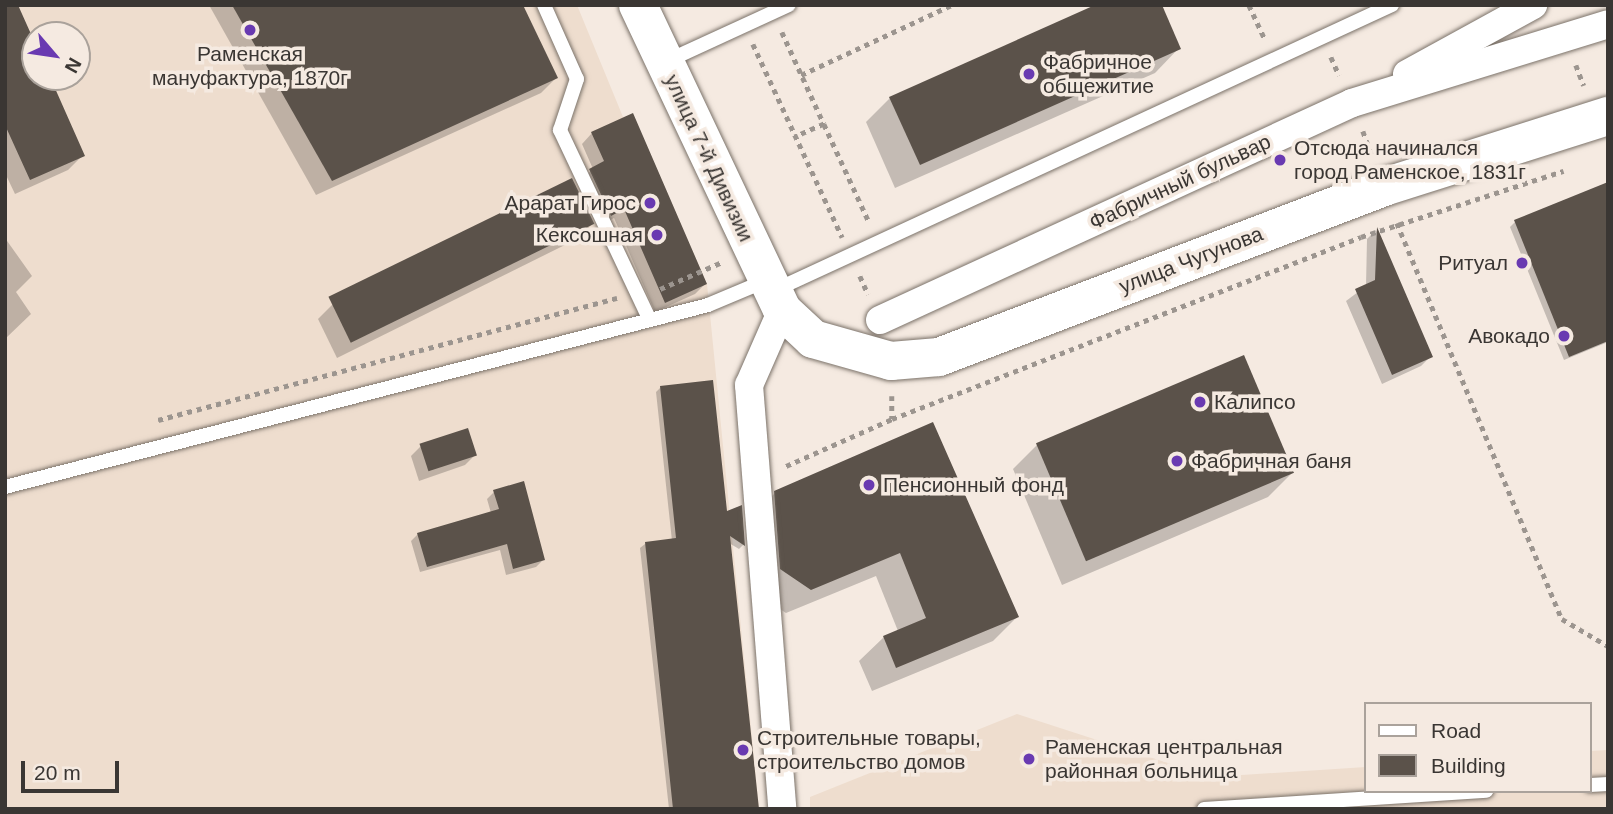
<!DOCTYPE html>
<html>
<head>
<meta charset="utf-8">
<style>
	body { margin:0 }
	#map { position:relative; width:1613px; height:814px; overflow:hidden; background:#f5eae1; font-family:Arial,sans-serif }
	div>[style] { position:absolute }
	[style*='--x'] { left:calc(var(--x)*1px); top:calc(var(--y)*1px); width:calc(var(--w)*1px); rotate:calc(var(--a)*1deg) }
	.built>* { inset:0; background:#eeddce }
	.shadow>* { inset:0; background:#0003 }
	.building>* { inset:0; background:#5b524a; transform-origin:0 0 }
	.path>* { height:4.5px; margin-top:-2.25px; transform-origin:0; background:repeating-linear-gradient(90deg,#9c958f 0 5px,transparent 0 10px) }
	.roads { filter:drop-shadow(0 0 2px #7b7269) drop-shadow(0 0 2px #7b7269) }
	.lane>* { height:14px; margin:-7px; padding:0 7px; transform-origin:7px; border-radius:7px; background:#fff }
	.street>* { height:28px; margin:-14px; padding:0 14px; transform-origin:14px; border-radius:14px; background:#fff }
	.secondary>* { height:38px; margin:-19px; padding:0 19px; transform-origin:19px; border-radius:19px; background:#fff }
	.dots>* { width:19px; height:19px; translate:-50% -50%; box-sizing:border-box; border:4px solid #f5eae1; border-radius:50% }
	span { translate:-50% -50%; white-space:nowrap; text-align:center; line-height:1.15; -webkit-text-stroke:7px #f5eae1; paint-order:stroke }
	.poi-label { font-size:21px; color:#3a3633 }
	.left { translate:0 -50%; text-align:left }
	.right { translate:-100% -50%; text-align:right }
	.street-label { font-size:21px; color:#3a3633 }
	.frame { position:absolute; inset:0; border:7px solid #3a3633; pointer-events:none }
	.legend { position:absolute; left:1364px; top:702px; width:228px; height:91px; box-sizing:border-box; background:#f5eae1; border:2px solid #aaa29b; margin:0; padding:9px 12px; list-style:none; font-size:21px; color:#3a3633 }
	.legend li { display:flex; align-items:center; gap:14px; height:35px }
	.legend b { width:35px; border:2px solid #aaa29b }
	.north { position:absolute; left:21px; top:21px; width:70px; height:70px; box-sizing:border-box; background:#f5eae1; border:2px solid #aaa29b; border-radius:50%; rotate:119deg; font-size:19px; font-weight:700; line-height:28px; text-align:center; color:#3a3633 }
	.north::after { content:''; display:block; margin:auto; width:24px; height:32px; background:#693ab1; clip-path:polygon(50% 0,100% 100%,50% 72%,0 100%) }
	.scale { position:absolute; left:21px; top:761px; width:98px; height:32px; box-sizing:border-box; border:4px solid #3a3633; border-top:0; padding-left:9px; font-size:21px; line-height:24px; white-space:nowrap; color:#3a3633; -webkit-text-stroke:5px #f5eae1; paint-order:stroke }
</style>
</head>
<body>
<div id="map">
	<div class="built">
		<i style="clip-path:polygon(evenodd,5px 5px,577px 5px,623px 117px,633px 114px,707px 284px,759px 809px,5px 809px,5px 5px,35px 35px,77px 35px,77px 77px,35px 77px,35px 35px)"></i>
		<i style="clip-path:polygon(1017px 714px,1211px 777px,1366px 767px,1366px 791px,1590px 791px,1590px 751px,1608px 750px,1608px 809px,810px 809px,810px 797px)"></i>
	</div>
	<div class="shadow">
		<i style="clip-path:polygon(209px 5px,521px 5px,556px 78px,541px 93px,316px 195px)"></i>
		<i style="clip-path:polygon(5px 16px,35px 47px,35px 77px,48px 77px,83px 155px,68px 170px,15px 194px,5px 173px)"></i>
		<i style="clip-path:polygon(1179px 48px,1155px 73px,895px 188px,866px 122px,890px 98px)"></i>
		<i style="clip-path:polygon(592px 133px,705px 284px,695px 294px,655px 312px,614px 218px,601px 225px,580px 181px,593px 169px,582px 144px)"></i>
		<i style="clip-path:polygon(1515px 222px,1608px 297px,1608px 342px,1564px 360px,1510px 227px)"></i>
		<i style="clip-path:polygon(592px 224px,577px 239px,337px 358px,318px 319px,333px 304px)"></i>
		<i style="clip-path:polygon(1376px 230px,1431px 356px,1421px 366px,1382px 384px,1346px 301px,1366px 286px,1367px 239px)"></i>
		<i style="clip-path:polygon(5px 238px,32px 276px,16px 292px,31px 314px,5px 339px)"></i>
		<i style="clip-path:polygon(661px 387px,726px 514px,740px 508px,743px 545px,739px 549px,729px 543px,757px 809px,669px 809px,640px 548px,645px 544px,672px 541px,656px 392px)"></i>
		<i style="clip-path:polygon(932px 424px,1017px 617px,993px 641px,872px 691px,859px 661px,884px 637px,898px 631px,876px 576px,786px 613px,756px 593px,751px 517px,775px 493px)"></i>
		<i style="clip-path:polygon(1037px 445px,1292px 473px,1268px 497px,1062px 585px,1013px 469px)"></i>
		<i style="clip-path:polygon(421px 446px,475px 455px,465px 465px,419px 481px,411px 456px)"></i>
		<i style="clip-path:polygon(494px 492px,543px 560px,536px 567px,506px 575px,500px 550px,420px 572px,411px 541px,418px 534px,491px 513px,487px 499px)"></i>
	</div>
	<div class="building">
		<i style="clip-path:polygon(5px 5px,18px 5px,35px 43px,35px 77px,50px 77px,85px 156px,30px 180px,5px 125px)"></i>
		<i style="clip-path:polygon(232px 5px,523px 5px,558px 78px,332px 181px)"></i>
		<i style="clip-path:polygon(1095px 5px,1162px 5px,1181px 49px,920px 165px,889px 97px)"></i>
		<i style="clip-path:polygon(633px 113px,707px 284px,665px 303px,624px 209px,611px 216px,589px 169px,604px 161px,591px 132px)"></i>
		<i style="left:572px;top:178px;width:51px;height:271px;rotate:64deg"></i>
		<i style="clip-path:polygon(1608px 182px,1608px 341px,1569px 357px,1514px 220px)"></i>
		<i style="clip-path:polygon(1377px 227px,1433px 357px,1392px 375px,1355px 289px,1375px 280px)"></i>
		<i style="left:1244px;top:355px;width:128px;height:226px;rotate:67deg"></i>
		<i style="clip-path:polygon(713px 380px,727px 511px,742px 505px,745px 546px,730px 536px,759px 809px,673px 809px,645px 542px,676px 538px,660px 386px)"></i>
		<i style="clip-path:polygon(933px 422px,1019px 617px,896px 668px,883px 636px,926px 618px,900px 553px,811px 590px,780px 569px,774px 491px)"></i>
		<i style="left:468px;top:428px;width:29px;height:51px;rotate:72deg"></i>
		<i style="clip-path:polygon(524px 481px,545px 560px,513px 569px,507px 544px,427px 567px,417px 533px,499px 509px,493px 490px)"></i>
	</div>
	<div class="path">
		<i style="--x:1249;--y:5;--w:38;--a:65"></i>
		<i style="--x:782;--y:32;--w:101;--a:65.5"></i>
		<i style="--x:824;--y:124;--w:32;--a:156"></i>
		<i style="--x:753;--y:44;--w:213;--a:65.2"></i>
		<i style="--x:1331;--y:57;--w:20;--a:66"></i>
		<i style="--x:1576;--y:65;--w:22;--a:69"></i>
		<i style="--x:801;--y:75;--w:166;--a:-24.9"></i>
		<i style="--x:824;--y:124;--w:108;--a:65.3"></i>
		<i style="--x:1363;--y:131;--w:27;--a:70"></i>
		<i style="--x:1397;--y:223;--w:429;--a:67.4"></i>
		<i style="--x:1562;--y:619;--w:53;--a:30.4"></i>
		<i style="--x:860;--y:276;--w:20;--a:66"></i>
		<i style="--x:660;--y:289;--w:68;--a:-23.5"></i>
		<i style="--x:892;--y:396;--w:23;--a:90"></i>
		<i style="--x:158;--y:420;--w:475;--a:-14.9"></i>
		<i style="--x:786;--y:466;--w:116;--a:-23.9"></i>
		<i style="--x:892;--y:419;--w:503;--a:-21.21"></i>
		<i style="--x:1361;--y:237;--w:213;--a:-18.1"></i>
	</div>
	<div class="roads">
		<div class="lane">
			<i style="--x:544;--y:5;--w:81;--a:66"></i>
			<i style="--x:577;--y:79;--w:54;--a:108.4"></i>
			<i style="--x:560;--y:130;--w:210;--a:64.7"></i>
			<i style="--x:665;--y:62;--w:136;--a:-24.7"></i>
			<i style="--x:773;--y:291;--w:682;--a:-24.8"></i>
			<i style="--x:5;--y:487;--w:726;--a:-14.51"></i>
			<i style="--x:708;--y:305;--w:62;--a:-22.8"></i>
			<i style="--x:1590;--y:785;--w:18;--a:-3"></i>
			<i style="--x:1204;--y:809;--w:283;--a:-3.7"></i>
		</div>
		<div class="street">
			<i style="--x:1407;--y:74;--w:144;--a:-28.7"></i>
			<i style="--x:782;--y:310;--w:82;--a:113.7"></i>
			<i style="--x:749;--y:385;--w:425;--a:85.5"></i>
			<i style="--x:880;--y:320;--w:519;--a:-24.69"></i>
			<i style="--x:1352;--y:103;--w:268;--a:-17.1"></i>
		</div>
		<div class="secondary">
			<i style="--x:638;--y:5;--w:337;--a:64.7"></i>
			<i style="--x:782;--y:310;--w:42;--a:43.1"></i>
			<i style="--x:813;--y:339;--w:81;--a:15.8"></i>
			<i style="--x:891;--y:361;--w:48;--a:-4.8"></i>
			<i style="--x:939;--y:357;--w:476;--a:-20.9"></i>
			<i style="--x:1384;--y:187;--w:235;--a:-17.6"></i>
		</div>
	</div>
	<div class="dots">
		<i style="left:250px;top:30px;background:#693ab1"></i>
		<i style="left:1029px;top:74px;background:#693ab1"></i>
		<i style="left:1280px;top:160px;background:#693ab1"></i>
		<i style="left:650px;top:203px;background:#693ab1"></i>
		<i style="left:657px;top:235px;background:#693ab1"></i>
		<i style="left:1522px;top:263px;background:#693ab1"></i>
		<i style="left:1564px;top:336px;background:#693ab1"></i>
		<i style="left:1200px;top:402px;background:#693ab1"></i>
		<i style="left:1177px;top:461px;background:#693ab1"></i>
		<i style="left:869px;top:485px;background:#693ab1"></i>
		<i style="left:743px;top:750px;background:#693ab1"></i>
		<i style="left:1029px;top:759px;background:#693ab1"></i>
	</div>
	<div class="poi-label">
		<span style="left:250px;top:66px">Раменская<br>мануфактура, 1870г</span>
		<span class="left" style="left:1043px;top:74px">Фабричное<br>общежитие</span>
		<span class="left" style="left:1294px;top:160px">Отсюда начинался<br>город Раменское, 1831г</span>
		<span class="right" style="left:636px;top:203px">Арарат Гирос</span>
		<span class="right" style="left:643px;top:235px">Кексошная</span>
		<span class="right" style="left:1508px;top:263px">Ритуал</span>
		<span class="right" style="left:1550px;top:336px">Авокадо</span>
		<span class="left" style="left:1214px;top:402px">Калипсо</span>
		<span class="left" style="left:1191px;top:461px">Фабричная баня</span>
		<span class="left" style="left:883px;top:485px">Пенсионный фонд</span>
		<span class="left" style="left:757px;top:750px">Строительные товары,<br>строительство домов</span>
		<span class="left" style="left:1045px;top:759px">Раменская центральная<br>районная больница</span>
	</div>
	<div class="street-label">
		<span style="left:709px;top:158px;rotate:65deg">улица 7-й Дивизии</span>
		<span style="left:1180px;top:182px;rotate:-25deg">Фабричный бульвар</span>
		<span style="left:1191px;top:260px;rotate:-21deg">улица Чугунова</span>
	</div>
	<div class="frame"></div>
	<ul class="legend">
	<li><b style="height:9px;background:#fff"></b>Road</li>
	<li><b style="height:19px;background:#5b524a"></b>Building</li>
	</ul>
	<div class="north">N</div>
	<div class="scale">20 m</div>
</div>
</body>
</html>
